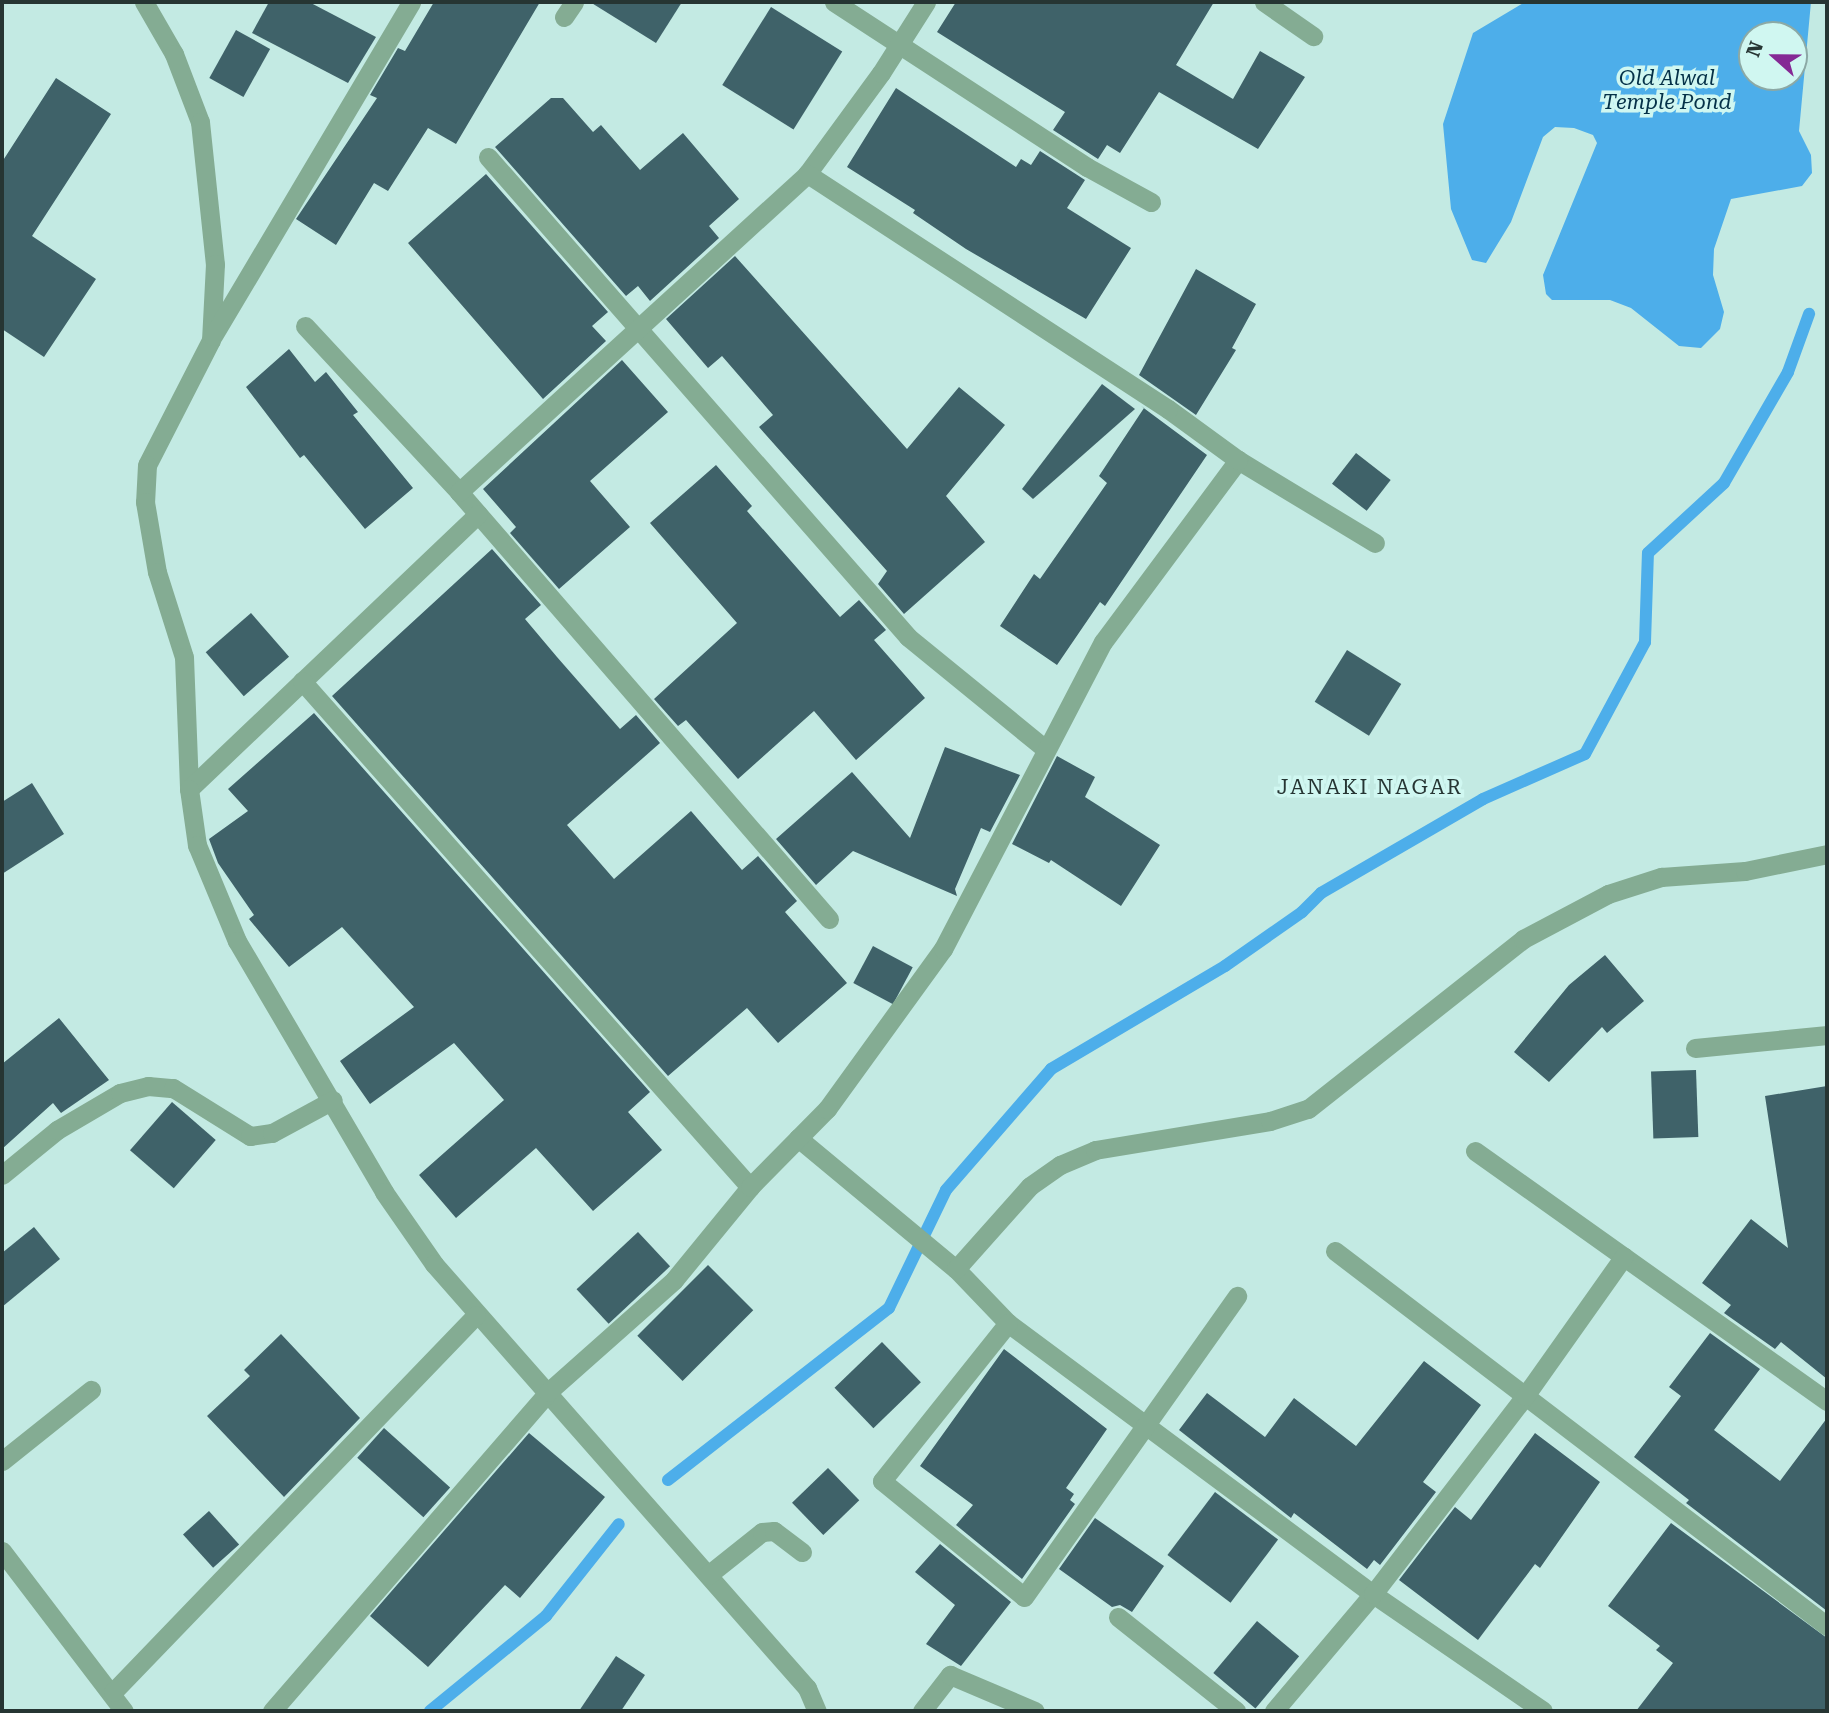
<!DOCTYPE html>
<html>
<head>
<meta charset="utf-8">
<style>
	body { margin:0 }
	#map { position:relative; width:1829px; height:1713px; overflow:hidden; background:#c3eae3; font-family:"Roboto Serif",serif }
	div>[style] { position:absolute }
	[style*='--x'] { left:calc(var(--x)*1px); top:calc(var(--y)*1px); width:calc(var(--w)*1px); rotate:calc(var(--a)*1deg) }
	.water>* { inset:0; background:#4daeea }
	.stream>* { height:12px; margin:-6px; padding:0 6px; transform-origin:6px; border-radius:6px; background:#4daeea }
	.building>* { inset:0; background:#3f6269; transform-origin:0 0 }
	.minor>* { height:19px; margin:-9.5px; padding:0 9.5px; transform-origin:9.5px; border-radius:9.5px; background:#84ac93 }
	span { translate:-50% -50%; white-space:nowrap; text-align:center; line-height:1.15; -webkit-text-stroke:7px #d0f7f1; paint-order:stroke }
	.water-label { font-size:21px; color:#053148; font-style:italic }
	.neighbourhood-label { font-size:21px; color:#263533; letter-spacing:2px }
	.frame { position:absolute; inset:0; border:4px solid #263533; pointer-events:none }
	.north { position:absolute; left:1738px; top:21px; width:70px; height:70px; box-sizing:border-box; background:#d0f7f1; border:2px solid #8ca9a5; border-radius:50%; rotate:291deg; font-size:19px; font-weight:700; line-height:28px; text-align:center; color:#263533 }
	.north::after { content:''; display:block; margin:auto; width:24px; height:32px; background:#852995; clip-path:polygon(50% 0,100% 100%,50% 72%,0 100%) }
</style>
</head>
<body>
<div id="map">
	<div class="water">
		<i style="clip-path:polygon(evenodd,1525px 2px,1811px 2px,1799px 131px,1811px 155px,1812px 173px,1802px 186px,1731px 199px,1714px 249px,1713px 275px,1724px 312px,1720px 329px,1701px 348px,1679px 346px,1631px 308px,1610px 300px,1552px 300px,1546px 294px,1543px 275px,1597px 143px,1593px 135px,1574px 128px,1555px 127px,1543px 137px,1511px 222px,1486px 263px,1472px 260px,1451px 209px,1443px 124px,1473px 33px,1525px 2px,1752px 35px,1794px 35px,1794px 77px,1752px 77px,1752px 35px)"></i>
	</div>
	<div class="stream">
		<i style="--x:668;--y:1480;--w:280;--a:-37.9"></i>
		<i style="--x:889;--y:1308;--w:131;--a:-64.2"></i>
		<i style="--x:946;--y:1190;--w:160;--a:-49"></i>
		<i style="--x:1051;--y:1069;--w:202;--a:-30.6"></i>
		<i style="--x:1225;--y:966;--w:94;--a:-35"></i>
		<i style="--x:1302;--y:912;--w:27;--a:-45"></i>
		<i style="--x:1321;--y:893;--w:187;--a:-30.1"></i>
		<i style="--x:1483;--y:799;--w:111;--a:-23.8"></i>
		<i style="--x:1585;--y:754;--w:127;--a:-61.8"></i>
		<i style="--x:1645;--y:642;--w:89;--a:-88.1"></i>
		<i style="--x:1648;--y:553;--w:103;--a:-42.6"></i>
		<i style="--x:1724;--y:483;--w:128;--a:-60"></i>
		<i style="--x:1788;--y:372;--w:62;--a:-70.1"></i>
		<i style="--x:430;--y:1711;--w:150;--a:-39.3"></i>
		<i style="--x:546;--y:1616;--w:117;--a:-51.6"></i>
	</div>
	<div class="building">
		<i style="clip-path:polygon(269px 2px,309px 2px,376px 37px,348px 83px,252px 33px)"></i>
		<i style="clip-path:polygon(434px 2px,540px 2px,456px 144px,428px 128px,388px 191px,374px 183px,336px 245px,296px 219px,377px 98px,370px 95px,398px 48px,405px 51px)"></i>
		<i style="clip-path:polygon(590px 2px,682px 2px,656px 43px)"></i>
		<i style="clip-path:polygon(956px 2px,1214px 2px,1176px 65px,1233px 99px,1260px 51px,1305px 77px,1258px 149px,1159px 92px,1120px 153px,1107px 145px,1098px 159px,1053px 130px,1065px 112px,937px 32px)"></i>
		<i style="left:771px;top:7px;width:84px;height:92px;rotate:32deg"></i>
		<i style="left:236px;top:30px;width:39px;height:55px;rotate:29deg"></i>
		<i style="clip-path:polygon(56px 78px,111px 114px,32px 236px,96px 279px,44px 357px,2px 329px,2px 162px)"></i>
		<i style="clip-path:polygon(896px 88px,1016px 167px,1021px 159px,1031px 165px,1040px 151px,1085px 180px,1067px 208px,1131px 248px,1086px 319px,966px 249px,913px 213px,915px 210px,847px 167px)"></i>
		<i style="clip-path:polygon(551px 98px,563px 98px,593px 132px,601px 125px,640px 170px,683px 133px,739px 199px,709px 226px,719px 238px,650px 301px,638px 286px,626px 296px,495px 147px)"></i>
		<i style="clip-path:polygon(486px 174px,608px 312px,592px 326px,606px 341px,543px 399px,408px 243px)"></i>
		<i style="clip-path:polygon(735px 256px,907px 449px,959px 387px,1005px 425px,946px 496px,985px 542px,904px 614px,878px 584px,887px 571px,759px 427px,773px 415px,722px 356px,708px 368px,666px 319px)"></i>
		<i style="clip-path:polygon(1196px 269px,1256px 304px,1232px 348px,1236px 350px,1196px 415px,1139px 375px)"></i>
		<i style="clip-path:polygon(289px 349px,315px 382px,326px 372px,358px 412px,353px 415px,413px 488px,365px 529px,304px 455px,300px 458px,246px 387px)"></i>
		<i style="clip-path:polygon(622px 360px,668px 412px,590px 481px,630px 527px,559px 589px,510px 533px,516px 527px,483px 489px)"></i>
		<i style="clip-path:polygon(1102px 384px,1135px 409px,1033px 499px,1022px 489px)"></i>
		<i style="clip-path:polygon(1141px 406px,1207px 455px,1105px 606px,1100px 602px,1057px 665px,1000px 626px,1034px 574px,1040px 579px,1107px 483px,1099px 476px,1144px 408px)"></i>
		<i style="left:1356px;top:453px;width:44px;height:39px;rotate:38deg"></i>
		<i style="clip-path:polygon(716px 465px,752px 506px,747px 511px,840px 617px,859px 600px,886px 630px,874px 640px,925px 698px,856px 760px,814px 711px,738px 779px,686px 720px,678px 726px,654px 699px,737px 623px,650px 523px)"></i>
		<i style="clip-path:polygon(492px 549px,541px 605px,525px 619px,557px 657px,620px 729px,636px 715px,660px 743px,567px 825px,614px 879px,691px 811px,742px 870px,758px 856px,797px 901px,785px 912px,847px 983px,778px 1043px,747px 1008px,668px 1076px,332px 696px)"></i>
		<i style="left:251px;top:613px;width:58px;height:60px;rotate:49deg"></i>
		<i style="left:1347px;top:650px;width:64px;height:61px;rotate:32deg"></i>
		<i style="clip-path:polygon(314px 713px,650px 1092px,628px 1112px,662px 1150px,593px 1211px,536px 1148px,456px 1218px,419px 1175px,504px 1100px,454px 1043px,370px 1104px,340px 1061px,414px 1007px,342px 927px,289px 967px,249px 919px,254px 915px,218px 863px,209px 839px,248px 811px,228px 789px)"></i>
		<i style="clip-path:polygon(945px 747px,1020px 775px,990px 832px,981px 828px,955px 889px,957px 896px,853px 851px,816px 885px,776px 839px,852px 772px,910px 838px)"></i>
		<i style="clip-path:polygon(1057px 756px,1095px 777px,1085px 797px,1160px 845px,1121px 906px,1051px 860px,1049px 863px,1012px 844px)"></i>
		<i style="clip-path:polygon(32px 783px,64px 834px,2px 874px,2px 802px)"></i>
		<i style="left:873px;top:946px;width:45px;height:42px;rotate:28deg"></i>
		<i style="clip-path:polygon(1605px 955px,1644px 1001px,1607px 1033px,1602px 1027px,1549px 1082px,1514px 1052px,1569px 985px)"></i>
		<i style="clip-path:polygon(59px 1018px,109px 1080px,61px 1113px,53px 1103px,2px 1149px,2px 1064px)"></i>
		<i style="left:1696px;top:1070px;width:67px;height:45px;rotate:88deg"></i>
		<i style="clip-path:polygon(1827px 1086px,1827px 1379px,1781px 1342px,1775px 1349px,1724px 1313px,1731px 1305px,1702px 1283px,1751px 1219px,1788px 1248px,1765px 1096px)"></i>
		<i style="left:172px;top:1102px;width:58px;height:64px;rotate:41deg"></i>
		<i style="clip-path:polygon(34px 1227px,60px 1259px,2px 1307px,2px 1253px)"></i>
		<i style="left:638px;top:1232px;width:47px;height:84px;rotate:47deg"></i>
		<i style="left:708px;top:1265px;width:64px;height:100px;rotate:45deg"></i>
		<i style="clip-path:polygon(1710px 1333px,1760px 1369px,1714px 1430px,1780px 1481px,1827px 1418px,1827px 1611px,1686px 1503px,1689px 1500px,1634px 1457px,1681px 1396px,1669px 1387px)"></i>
		<i style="clip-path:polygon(281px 1334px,360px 1418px,284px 1497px,207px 1416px,250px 1376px,244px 1370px)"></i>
		<i style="left:882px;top:1342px;width:56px;height:66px;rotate:46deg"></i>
		<i style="clip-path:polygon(1004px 1349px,1107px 1429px,1066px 1488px,1074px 1494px,1070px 1500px,1075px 1504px,1022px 1579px,956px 1525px,973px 1505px,920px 1466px)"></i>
		<i style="clip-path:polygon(1424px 1361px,1481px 1405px,1423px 1482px,1436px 1492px,1380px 1565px,1374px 1560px,1367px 1569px,1294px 1513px,1291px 1518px,1179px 1430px,1207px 1393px,1265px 1437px,1294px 1398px,1356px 1446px)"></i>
		<i style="left:384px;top:1428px;width:89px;height:40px;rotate:42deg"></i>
		<i style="clip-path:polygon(529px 1433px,605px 1497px,520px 1598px,505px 1585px,428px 1667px,370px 1616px)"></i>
		<i style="clip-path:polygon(1535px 1433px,1600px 1482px,1540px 1568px,1535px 1564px,1478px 1640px,1399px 1580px,1455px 1507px,1471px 1520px)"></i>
		<i style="left:828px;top:1468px;width:45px;height:50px;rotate:46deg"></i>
		<i style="left:1215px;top:1492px;width:79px;height:79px;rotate:37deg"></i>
		<i style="left:209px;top:1511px;width:45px;height:35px;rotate:48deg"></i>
		<i style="clip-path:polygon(1095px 1518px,1164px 1566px,1132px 1612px,1120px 1605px,1112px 1607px,1059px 1569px)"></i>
		<i style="clip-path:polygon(1671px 1523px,1827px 1638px,1827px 1711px,1636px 1711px,1673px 1663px,1656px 1650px,1660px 1646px,1608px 1606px)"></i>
		<i style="clip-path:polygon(940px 1544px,1011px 1602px,961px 1666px,926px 1644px,955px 1605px,915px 1572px)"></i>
		<i style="left:1257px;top:1621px;width:55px;height:68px;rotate:40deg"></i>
		<i style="clip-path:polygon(616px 1656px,645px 1675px,621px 1711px,579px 1711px)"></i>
	</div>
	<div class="minor">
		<i style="--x:144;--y:2;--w:60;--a:60"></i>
		<i style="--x:174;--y:54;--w:73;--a:69.1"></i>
		<i style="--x:200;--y:122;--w:143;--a:84"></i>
		<i style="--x:215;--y:264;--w:76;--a:93"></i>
		<i style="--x:211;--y:340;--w:140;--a:117.1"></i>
		<i style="--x:147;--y:465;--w:37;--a:93"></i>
		<i style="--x:145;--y:502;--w:71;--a:80.3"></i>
		<i style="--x:157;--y:572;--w:89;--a:72.4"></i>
		<i style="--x:184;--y:657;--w:132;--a:87.8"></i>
		<i style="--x:834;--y:2;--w:302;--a:33.1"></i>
		<i style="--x:1087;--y:167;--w:73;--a:28.7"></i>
		<i style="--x:1264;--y:2;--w:60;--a:34.8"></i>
		<i style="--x:564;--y:17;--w:18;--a:-56"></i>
		<i style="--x:488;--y:157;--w:638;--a:48.81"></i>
		<i style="--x:908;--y:637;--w:176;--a:39.2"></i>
		<i style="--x:305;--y:326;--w:226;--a:47.1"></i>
		<i style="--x:459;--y:492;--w:565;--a:49.09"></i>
		<i style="--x:213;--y:336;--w:388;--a:-59.3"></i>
		<i style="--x:1238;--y:460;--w:160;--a:31.2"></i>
		<i style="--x:459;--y:492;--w:471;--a:-42.4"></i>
		<i style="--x:807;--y:174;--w:125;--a:-53.8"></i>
		<i style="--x:881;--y:73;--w:84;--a:-57.6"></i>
		<i style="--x:478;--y:514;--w:399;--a:136.4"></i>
		<i style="--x:189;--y:789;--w:57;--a:81.9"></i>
		<i style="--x:197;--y:845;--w:104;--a:67.4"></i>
		<i style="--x:237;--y:941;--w:291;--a:59.6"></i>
		<i style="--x:384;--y:1192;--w:88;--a:55.2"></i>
		<i style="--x:434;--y:1264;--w:565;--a:48.66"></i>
		<i style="--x:807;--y:1688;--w:25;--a:67"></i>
		<i style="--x:302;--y:681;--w:676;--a:48.48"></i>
		<i style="--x:1695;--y:1048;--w:133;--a:-5.6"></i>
		<i style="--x:798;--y:1138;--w:205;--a:39.7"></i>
		<i style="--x:956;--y:1269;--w:75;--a:46.1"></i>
		<i style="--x:1008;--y:1323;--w:455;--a:36.6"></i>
		<i style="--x:1373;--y:1594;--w:206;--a:34.5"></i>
		<i style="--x:1475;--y:1151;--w:432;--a:35.4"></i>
		<i style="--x:2;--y:1175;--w:71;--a:-39.3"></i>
		<i style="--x:57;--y:1130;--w:73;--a:-30.4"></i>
		<i style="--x:120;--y:1093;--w:29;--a:-14"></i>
		<i style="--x:148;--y:1086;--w:25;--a:5"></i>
		<i style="--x:173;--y:1088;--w:91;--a:31.9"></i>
		<i style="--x:250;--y:1136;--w:22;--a:-8"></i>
		<i style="--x:272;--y:1133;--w:69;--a:-28.4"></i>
		<i style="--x:1335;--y:1251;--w:619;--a:37.31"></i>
		<i style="--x:956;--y:1269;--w:111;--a:-48.3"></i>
		<i style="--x:1030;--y:1186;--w:37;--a:-35"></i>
		<i style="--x:1060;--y:1165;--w:38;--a:-23"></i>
		<i style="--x:1095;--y:1150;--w:177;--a:-9.4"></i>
		<i style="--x:1270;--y:1121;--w:40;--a:-18"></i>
		<i style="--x:1308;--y:1109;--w:274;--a:-38.3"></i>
		<i style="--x:1523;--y:939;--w:96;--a:-27.9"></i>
		<i style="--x:1608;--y:894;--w:56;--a:-17.8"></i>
		<i style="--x:1661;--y:877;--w:84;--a:-4.1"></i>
		<i style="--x:1745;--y:871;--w:84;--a:-11.7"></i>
		<i style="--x:1008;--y:1323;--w:202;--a:128.6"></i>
		<i style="--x:882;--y:1481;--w:183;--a:39.2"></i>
		<i style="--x:1024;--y:1597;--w:369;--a:-54.7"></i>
		<i style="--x:2;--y:1461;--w:114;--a:-38.6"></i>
		<i style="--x:2;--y:1551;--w:201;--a:52.7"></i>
		<i style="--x:708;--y:1575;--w:69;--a:-38.5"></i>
		<i style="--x:762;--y:1532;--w:12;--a:-5"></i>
		<i style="--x:774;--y:1531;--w:35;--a:37"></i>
		<i style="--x:1118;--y:1617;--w:151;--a:38.5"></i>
		<i style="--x:113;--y:1692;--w:523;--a:-46.08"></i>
		<i style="--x:272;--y:1711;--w:422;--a:-49.1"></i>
		<i style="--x:548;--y:1392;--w:169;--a:-41.6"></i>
		<i style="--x:674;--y:1280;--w:120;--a:-50.7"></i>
		<i style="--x:750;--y:1187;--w:110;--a:-45.4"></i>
		<i style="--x:827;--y:1109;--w:198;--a:-54.1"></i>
		<i style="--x:943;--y:949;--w:346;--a:-62.5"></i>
		<i style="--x:1103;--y:642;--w:227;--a:-53.4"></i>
		<i style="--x:1238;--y:460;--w:87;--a:-143.9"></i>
		<i style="--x:1168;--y:409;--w:431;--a:-146.9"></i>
		<i style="--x:922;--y:1711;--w:46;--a:-52.1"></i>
		<i style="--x:950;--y:1675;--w:92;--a:23"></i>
		<i style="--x:1274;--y:1711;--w:153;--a:-49.8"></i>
		<i style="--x:1373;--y:1594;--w:250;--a:-52.5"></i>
		<i style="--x:1525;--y:1396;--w:171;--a:-54.7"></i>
	</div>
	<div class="water-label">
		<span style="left:1667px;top:90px">Old Alwal<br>Temple Pond</span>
	</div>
	<div class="neighbourhood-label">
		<span style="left:1370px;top:787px">JANAKI NAGAR</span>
	</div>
	<div class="frame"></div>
	<div class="north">N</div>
</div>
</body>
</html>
